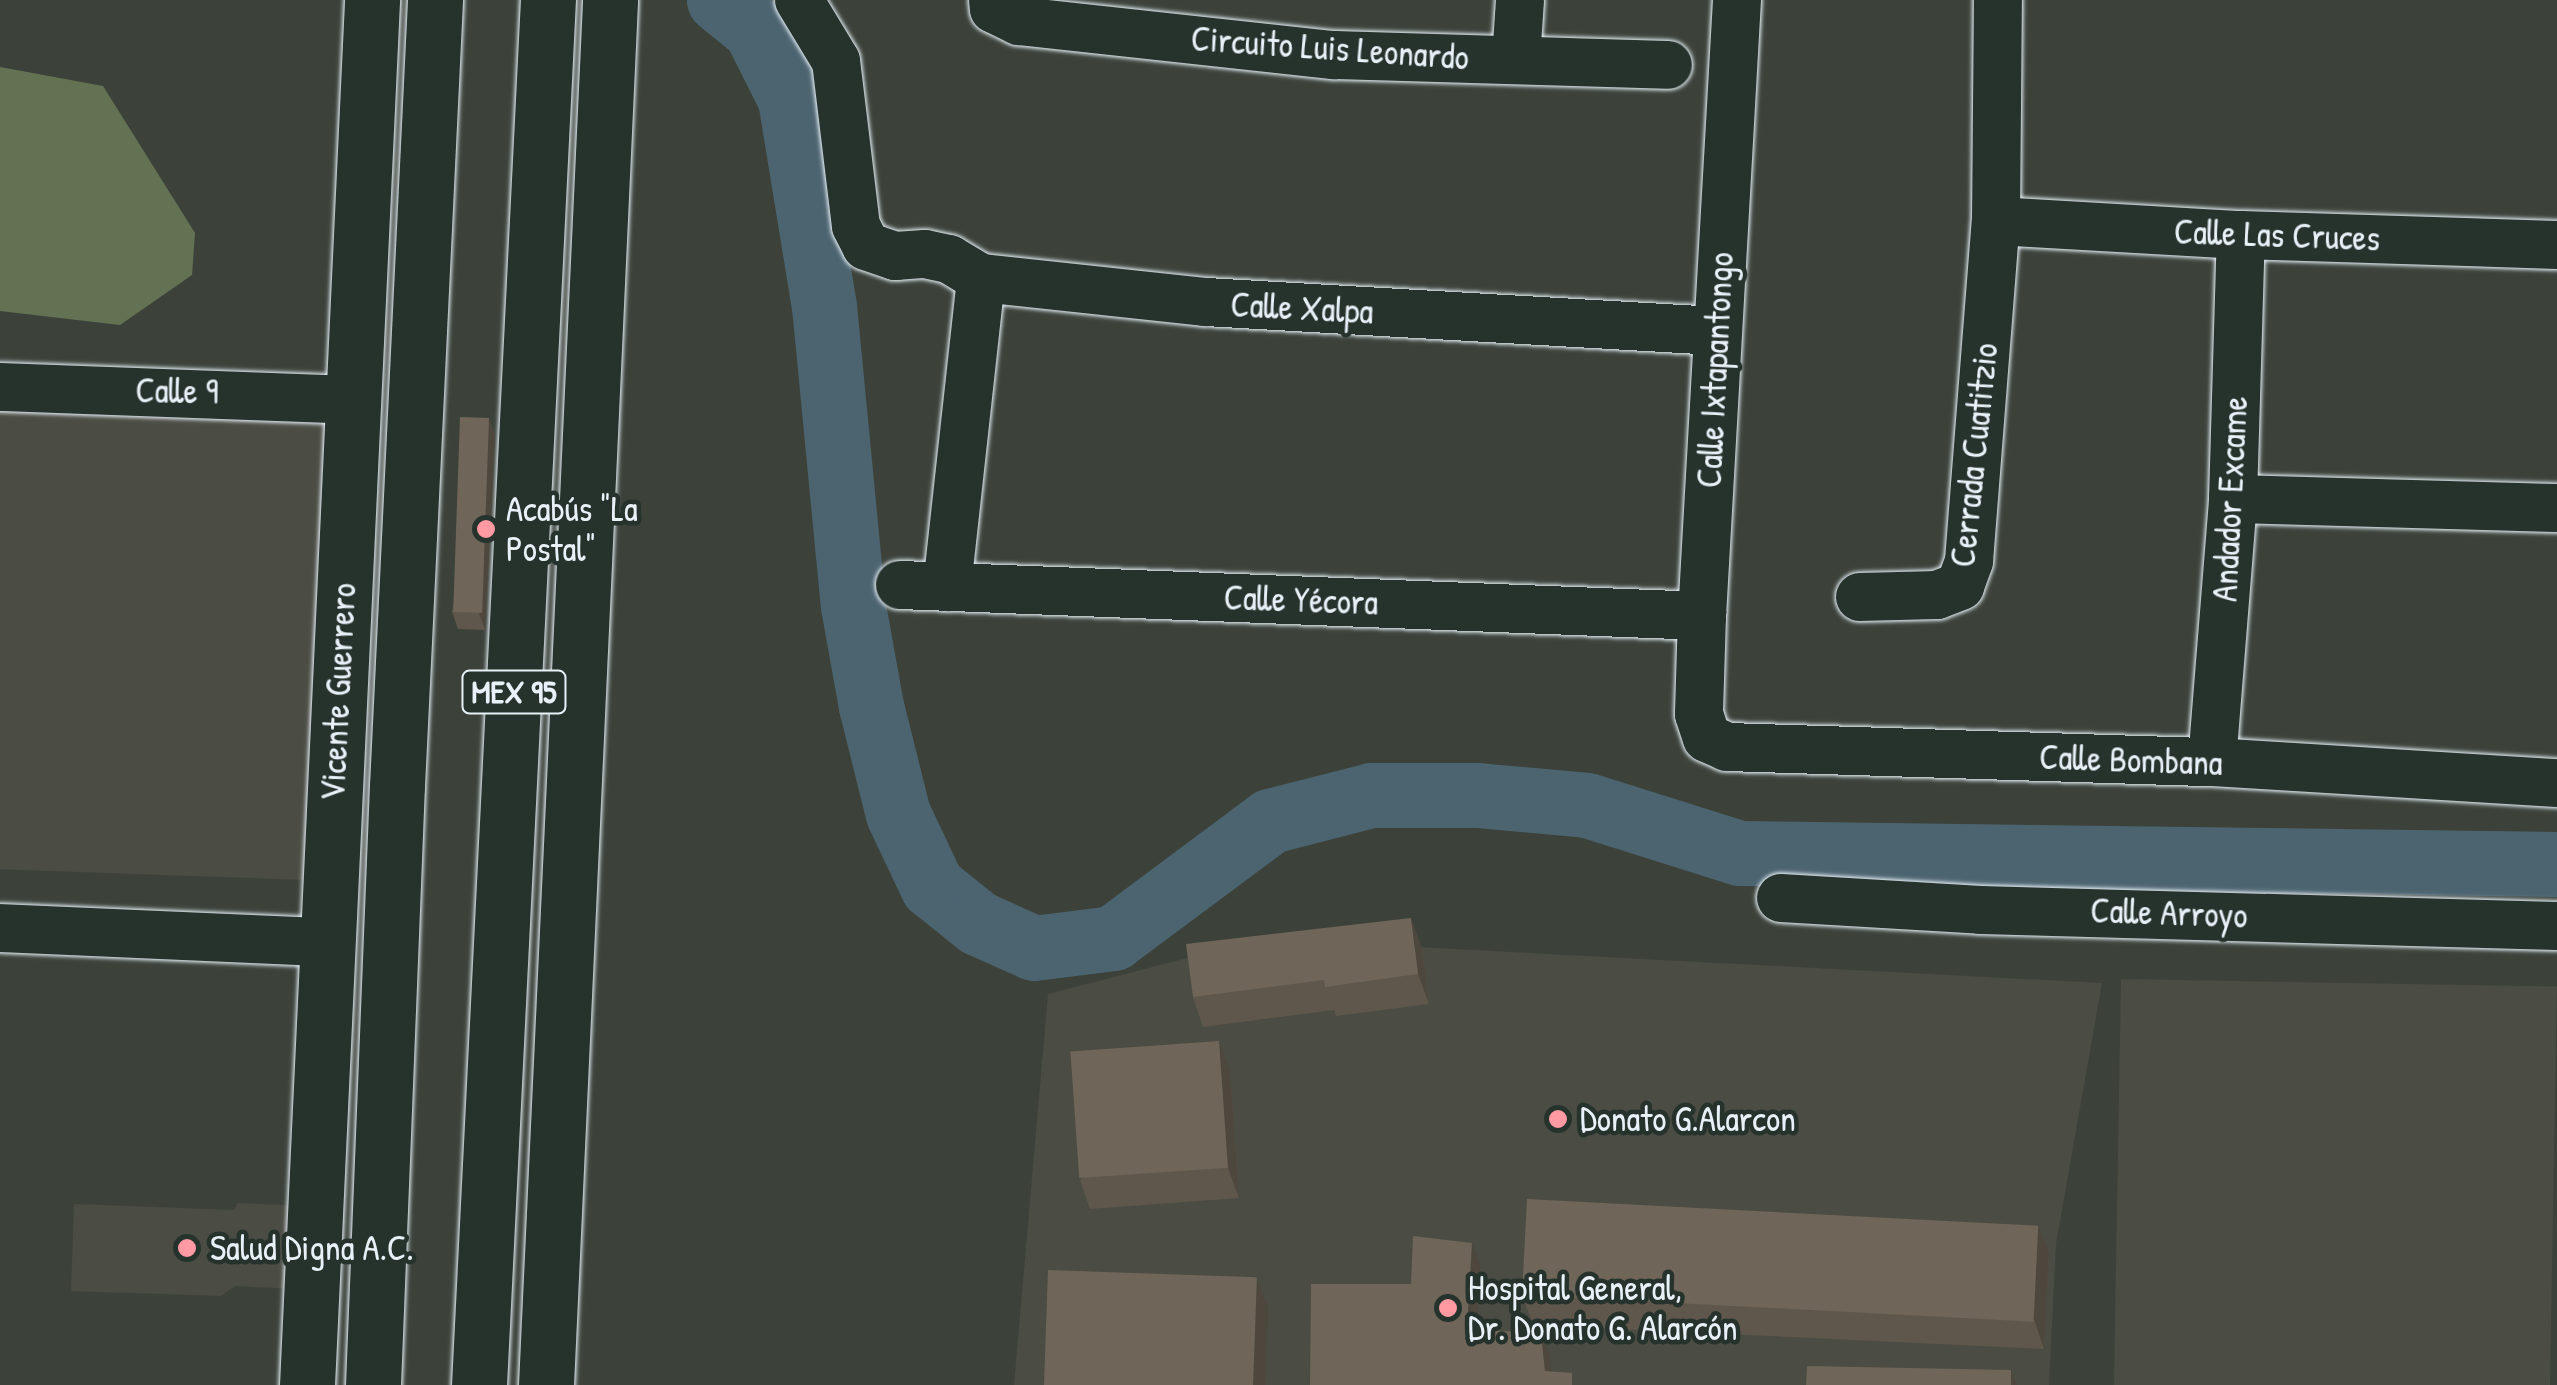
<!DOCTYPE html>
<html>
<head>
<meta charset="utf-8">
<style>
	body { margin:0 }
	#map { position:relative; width:2557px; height:1385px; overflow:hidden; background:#3c423a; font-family:"Patrick Hand",sans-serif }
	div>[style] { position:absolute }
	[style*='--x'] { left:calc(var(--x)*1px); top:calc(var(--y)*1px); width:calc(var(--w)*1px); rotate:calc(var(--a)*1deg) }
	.built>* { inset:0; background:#4b4c43; transform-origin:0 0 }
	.green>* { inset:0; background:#647254 }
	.river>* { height:65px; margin:-32.5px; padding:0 32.5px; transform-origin:32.5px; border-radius:32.5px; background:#4c6470 }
	.roads { filter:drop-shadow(0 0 2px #e8f1f8) drop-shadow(0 0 2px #e8f1f8) }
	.minor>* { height:48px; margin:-24px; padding:0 24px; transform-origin:24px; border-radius:24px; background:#26332d }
	.major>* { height:55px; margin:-27.5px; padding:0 27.5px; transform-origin:27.5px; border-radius:27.5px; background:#26332d }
	.wall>* { inset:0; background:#5f574c }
	.shaded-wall>* { inset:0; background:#4e473e }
	.building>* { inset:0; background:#6f6558; transform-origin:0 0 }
	.dots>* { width:28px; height:28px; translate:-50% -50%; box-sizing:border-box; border:5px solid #26332d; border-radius:50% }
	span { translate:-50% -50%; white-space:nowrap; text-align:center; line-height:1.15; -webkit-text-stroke:9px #26332d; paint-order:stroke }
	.shield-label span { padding:2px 8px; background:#26332d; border:2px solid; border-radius:8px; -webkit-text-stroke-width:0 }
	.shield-label { font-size:32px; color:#e8f1f8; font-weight:700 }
	.street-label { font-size:35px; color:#e8f1f8 }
	.poi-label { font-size:35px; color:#e8f1f8 }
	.left { translate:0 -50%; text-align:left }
</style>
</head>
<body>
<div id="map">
	<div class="built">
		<i style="left:0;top:409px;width:349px;height:460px;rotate:2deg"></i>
		<i style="clip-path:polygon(1261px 939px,2102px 983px,2056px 1244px,2049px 1385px,1014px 1385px,1048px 994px)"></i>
		<i style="left:2121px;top:979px;width:436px;height:406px;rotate:1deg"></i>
		<i style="clip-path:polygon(238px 1203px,304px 1206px,299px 1289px,235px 1286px,221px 1296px,71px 1291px,74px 1204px,234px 1210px)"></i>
	</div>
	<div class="green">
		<i style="clip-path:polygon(0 67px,103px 86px,195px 233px,192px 275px,120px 325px,0 311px)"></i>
	</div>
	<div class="river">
		<i style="--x:719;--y:0;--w:46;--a:38.9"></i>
		<i style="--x:755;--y:29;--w:78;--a:63.4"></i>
		<i style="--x:790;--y:99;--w:210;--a:80.7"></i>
		<i style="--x:824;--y:306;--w:301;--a:84.5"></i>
		<i style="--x:853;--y:606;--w:102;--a:79.8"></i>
		<i style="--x:871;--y:706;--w:111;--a:76"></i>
		<i style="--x:898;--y:814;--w:80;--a:64.7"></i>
		<i style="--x:932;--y:886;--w:59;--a:38.8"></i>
		<i style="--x:978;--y:923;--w:61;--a:24.1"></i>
		<i style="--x:1034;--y:948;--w:80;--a:-7.2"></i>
		<i style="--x:1113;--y:938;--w:196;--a:-36.7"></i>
		<i style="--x:1270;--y:821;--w:104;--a:-14.4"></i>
		<i style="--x:1371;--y:795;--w:106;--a:0"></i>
		<i style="--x:1477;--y:795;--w:110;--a:5.2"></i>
		<i style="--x:1587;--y:805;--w:159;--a:17.5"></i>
		<i style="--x:1739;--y:853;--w:818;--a:0.77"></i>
	</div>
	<div class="roads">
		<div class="minor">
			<i style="--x:799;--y:0;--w:71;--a:58.8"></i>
			<i style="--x:836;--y:61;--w:166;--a:83.1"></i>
			<i style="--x:856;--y:226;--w:22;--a:63"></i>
			<i style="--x:866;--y:246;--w:31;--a:19"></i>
			<i style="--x:895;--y:256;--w:30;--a:-4"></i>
			<i style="--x:925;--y:254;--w:25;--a:12"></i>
			<i style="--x:949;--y:259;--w:37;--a:31"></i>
			<i style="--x:981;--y:278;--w:226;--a:6.1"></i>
			<i style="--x:1206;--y:302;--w:511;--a:3.25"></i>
			<i style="--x:993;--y:0;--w:9;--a:84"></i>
			<i style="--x:994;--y:9;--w:28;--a:26"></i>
			<i style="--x:1019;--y:21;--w:317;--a:6.2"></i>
			<i style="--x:1334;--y:55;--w:334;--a:1.7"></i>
			<i style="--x:1737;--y:0;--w:617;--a:93.25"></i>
			<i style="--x:1702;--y:616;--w:98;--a:91.8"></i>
			<i style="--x:1699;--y:714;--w:25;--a:72"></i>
			<i style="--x:1707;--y:738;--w:22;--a:24"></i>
			<i style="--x:1727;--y:747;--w:485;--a:1.8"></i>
			<i style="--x:2212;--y:762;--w:346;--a:3.5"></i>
			<i style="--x:1516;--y:59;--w:59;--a:-86.1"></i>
			<i style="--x:1996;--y:221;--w:245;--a:3.3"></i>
			<i style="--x:2241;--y:235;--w:316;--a:1.8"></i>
			<i style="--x:0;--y:387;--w:355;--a:2.1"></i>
			<i style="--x:2233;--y:499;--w:324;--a:1.6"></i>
			<i style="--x:900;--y:585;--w:803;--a:2.21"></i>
			<i style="--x:947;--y:587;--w:311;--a:-83.7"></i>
			<i style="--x:1860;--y:597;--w:77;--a:-1.5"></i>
			<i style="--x:1937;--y:595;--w:25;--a:-21"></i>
			<i style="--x:1960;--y:586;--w:27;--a:-70"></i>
			<i style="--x:1969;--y:561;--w:341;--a:-85.5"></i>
			<i style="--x:1996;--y:221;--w:221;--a:-89.5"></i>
			<i style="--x:2212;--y:762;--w:264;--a:-85.4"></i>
			<i style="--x:2233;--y:499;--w:264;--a:-88.3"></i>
			<i style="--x:1781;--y:898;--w:200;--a:3.4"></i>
			<i style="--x:1981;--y:910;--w:576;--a:1.59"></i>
			<i style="--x:0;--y:928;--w:325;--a:2.5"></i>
		</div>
		<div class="major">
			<i style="--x:307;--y:1385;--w:1387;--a:-87.31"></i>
			<i style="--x:373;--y:1385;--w:599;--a:-87.71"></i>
			<i style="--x:397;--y:786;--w:787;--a:-87.23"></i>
			<i style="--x:479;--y:1385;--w:1387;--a:-87.15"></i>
			<i style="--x:546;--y:1385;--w:1386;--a:-87.35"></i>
		</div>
	</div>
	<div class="wall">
		<i style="clip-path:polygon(489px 418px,495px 435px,485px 630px,458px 629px,452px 612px)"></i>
		<i style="clip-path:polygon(1422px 948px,1429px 1004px,1336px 1016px,1334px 1010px,1203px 1027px,1193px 997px)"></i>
		<i style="clip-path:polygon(1230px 1071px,1239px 1198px,1090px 1209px,1080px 1180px)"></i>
		<i style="clip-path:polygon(2049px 1253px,2044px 1349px,1533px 1325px,1522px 1295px)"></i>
	</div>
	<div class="shaded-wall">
		<i style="clip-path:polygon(489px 418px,495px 435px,485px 630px,479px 613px)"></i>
		<i style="clip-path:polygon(1411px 918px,1422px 948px,1429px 1004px,1418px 974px)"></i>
		<i style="clip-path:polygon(1219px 1041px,1230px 1071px,1239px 1198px,1228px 1168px)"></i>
		<i style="clip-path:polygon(2038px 1224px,2049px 1253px,2044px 1349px,2034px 1319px)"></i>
		<i style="clip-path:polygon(1472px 1243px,1480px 1265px,1475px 1350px,1467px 1328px)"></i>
		<i style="clip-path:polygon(1257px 1278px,1268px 1308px,1265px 1385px,1252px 1385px)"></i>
		<i style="clip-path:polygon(1541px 1334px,1550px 1356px,1552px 1385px,1545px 1371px)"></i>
		<i style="clip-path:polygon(2011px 1370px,2017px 1385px,2011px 1385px)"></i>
	</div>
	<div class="building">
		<i style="left:460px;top:417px;width:29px;height:195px;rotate:2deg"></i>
		<i style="clip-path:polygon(1411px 918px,1418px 974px,1325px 987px,1324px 980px,1193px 997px,1186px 944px)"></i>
		<i style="left:1219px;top:1041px;width:127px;height:149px;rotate:86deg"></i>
		<i style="left:1527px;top:1199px;width:512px;height:96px;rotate:3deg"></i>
		<i style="clip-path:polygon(1413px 1236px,1472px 1243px,1467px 1328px,1541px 1334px,1545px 1371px,1572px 1373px,1572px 1385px,1310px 1385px,1311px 1284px,1411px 1284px)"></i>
		<i style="left:1048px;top:1270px;width:209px;height:115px;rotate:2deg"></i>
		<i style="clip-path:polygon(1807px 1366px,2011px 1370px,2011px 1385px,1806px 1385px)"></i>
	</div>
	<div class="dots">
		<i style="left:486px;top:529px;background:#ff9aa2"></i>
		<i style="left:1558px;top:1119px;background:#ff9aa2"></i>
		<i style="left:187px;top:1248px;background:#ff9aa2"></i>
		<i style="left:1448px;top:1308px;background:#ff9aa2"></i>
	</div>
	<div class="shield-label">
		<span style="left:514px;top:692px">MEX 95</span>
	</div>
	<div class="street-label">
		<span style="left:1330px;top:48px;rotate:4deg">Circuito Luis Leonardo</span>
		<span style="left:2277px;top:235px;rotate:2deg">Calle Las Cruces</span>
		<span style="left:1302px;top:308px;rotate:3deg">Calle Xalpa</span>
		<span style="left:1715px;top:370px;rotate:-87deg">Calle Ixtapantongo</span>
		<span style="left:177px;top:391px;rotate:1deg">Calle 9</span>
		<span style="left:1974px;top:455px;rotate:-84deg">Cerrada Cuatitzio</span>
		<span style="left:2230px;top:499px;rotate:-87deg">Andador Excame</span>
		<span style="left:1301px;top:600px;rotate:2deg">Calle Yécora</span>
		<span style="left:338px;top:692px;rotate:-87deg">Vicente Guerrero</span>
		<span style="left:2131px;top:760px;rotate:2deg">Calle Bombana</span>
		<span style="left:2169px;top:913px;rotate:2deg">Calle Arroyo</span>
	</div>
	<div class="poi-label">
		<span class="left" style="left:506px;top:529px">Acabús "La<br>Postal"</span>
		<span class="left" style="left:1580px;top:1119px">Donato G.Alarcon</span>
		<span class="left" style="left:210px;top:1248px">Salud Digna A.C.</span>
		<span class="left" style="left:1468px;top:1308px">Hospital General,<br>Dr. Donato G. Alarcón</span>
	</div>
</div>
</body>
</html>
